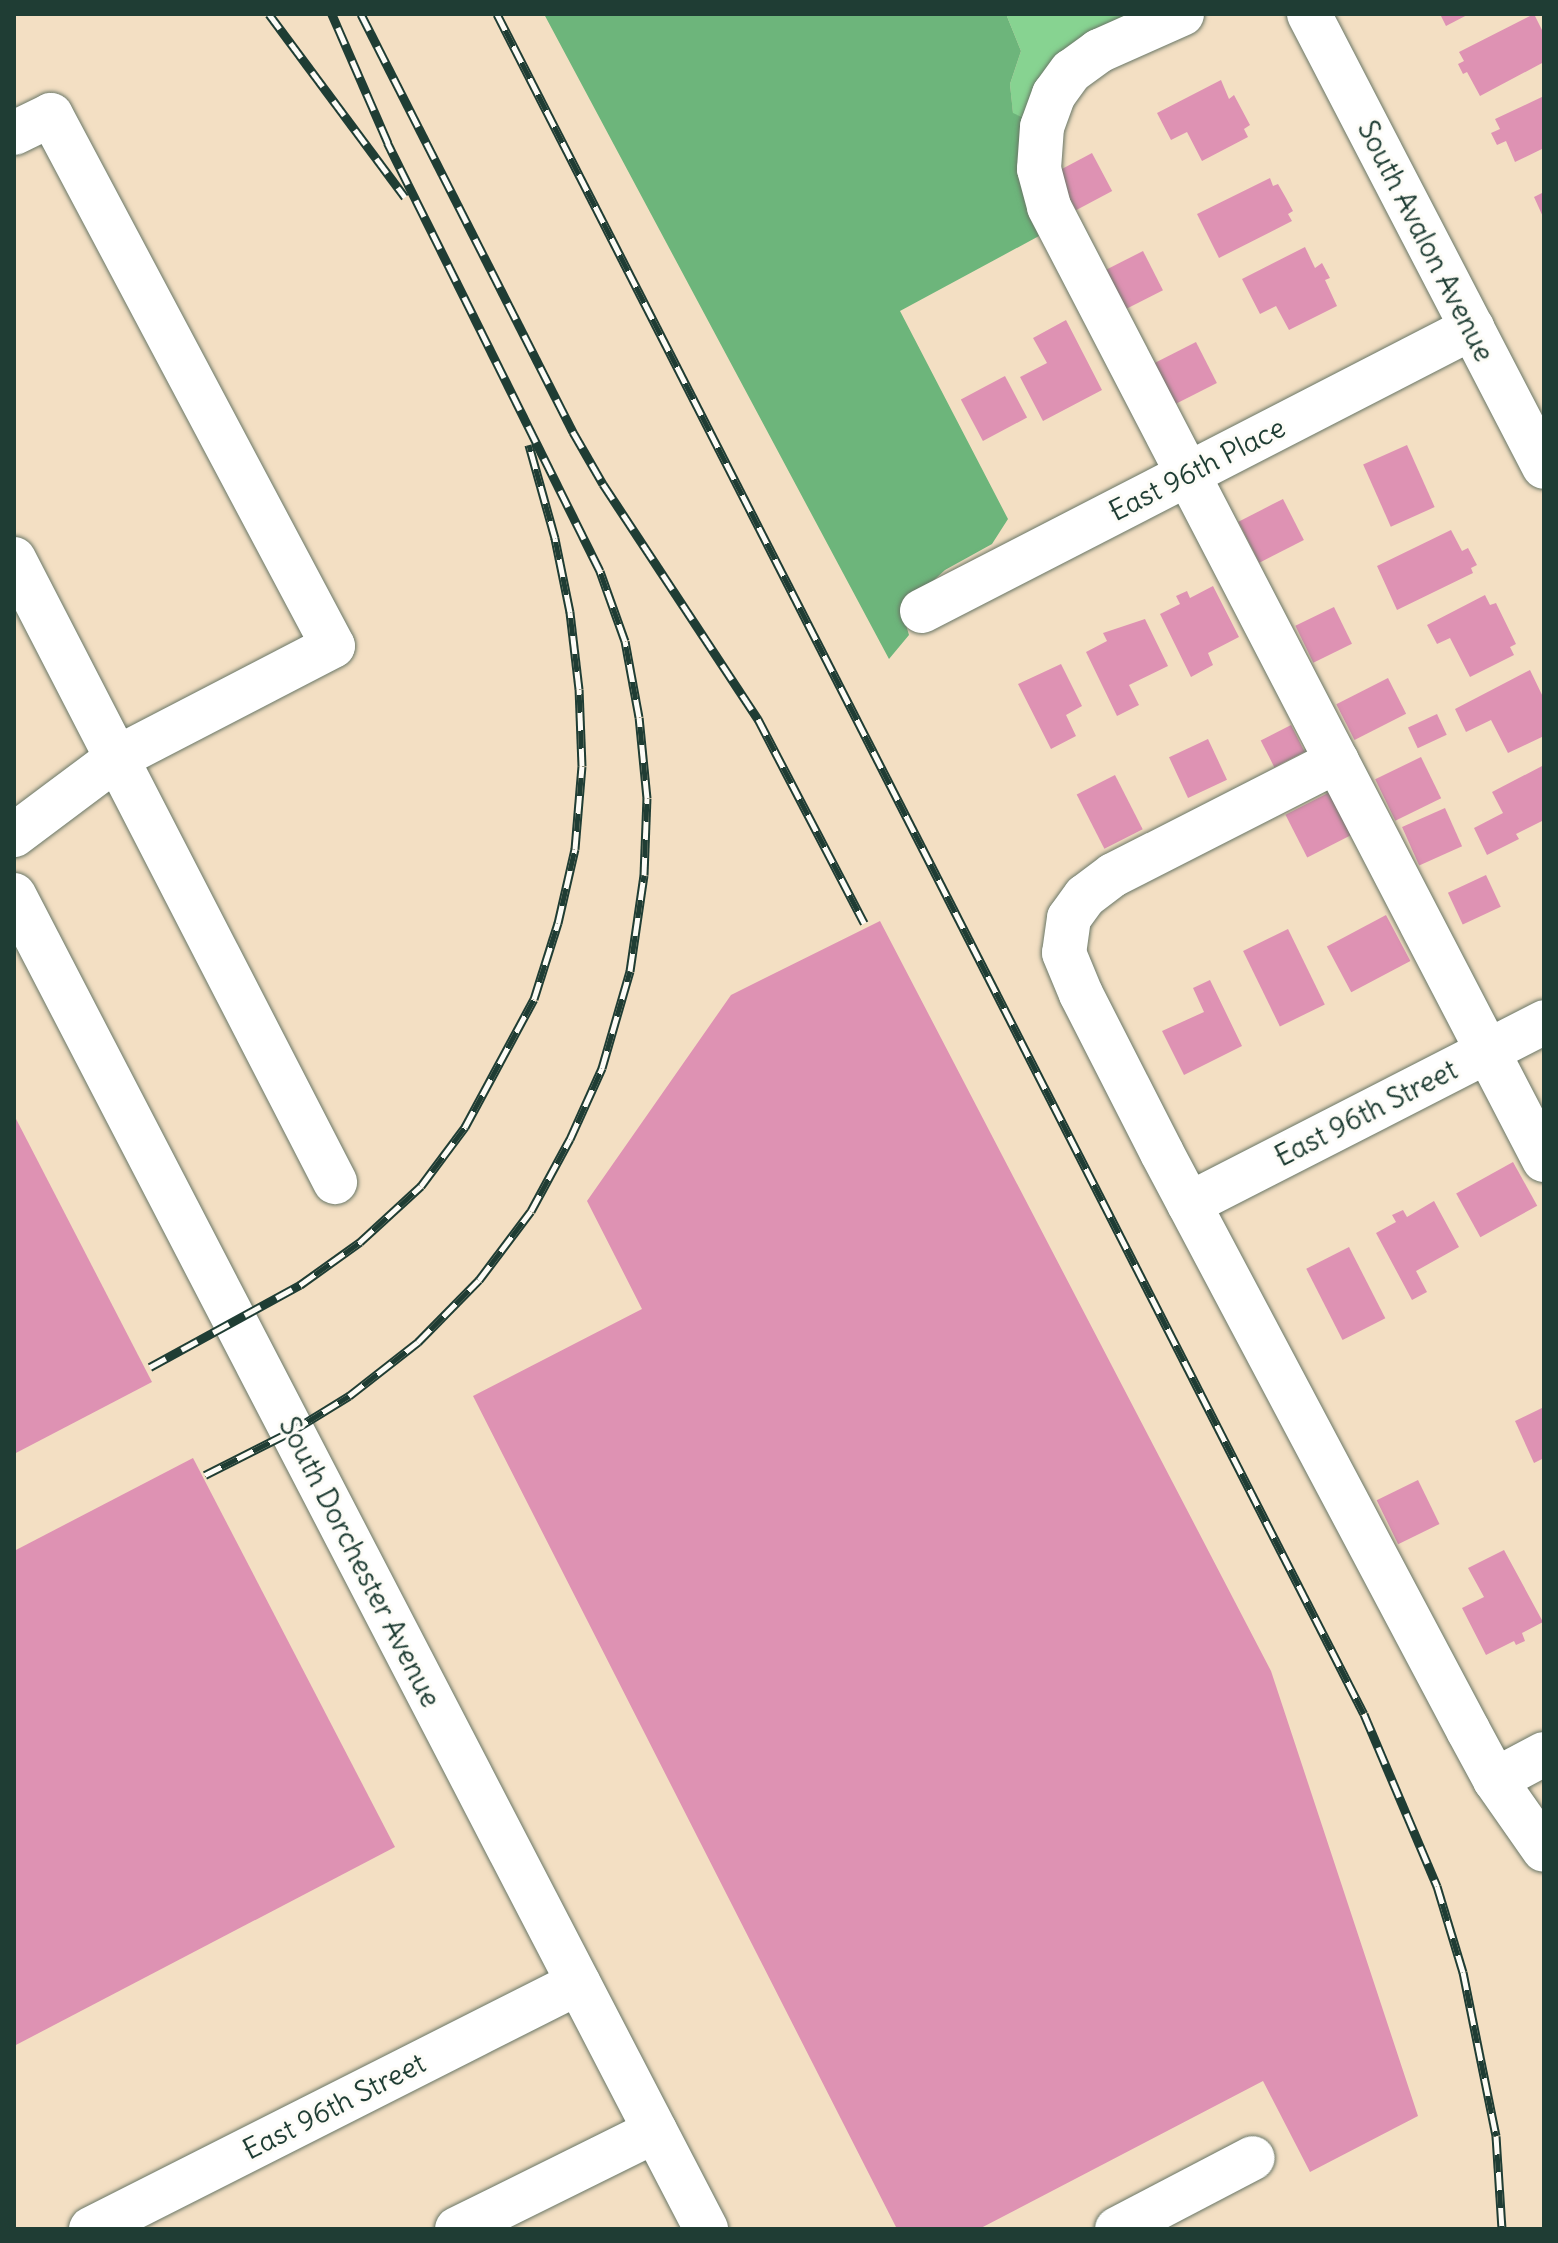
<!DOCTYPE html>
<html>
<head>
<meta charset="utf-8">
<style>
	body { margin:0 }
	#map { position:relative; width:1558px; height:2243px; overflow:hidden; background:#f3dfc3; font-family:Delius,sans-serif }
	div>[style] { position:absolute }
	[style*='--x'] { left:calc(var(--x)*1px); top:calc(var(--y)*1px); width:calc(var(--w)*1px); rotate:calc(var(--a)*1deg) }
	.green>* { inset:0; background:#87d391 }
	.forest>* { inset:0; background:#6db57b }
	.building>* { inset:0; background:#de92b3; transform-origin:0 0 }
	.roads { filter:drop-shadow(0 0 2px #697666) drop-shadow(0 0 2px #697666) }
	.minor>* { height:44px; margin:-22px; padding:0 22px; transform-origin:22px; border-radius:22px; background:#fff }
	.rail>* { height:9px; margin-top:-4.5px; transform-origin:0; background:repeating-linear-gradient(90deg,#fdfcf7 0 18px,#1f3d34 0 36px); box-sizing:border-box; border-block:2px solid #1f3d34 }
	span { translate:-50% -50%; white-space:nowrap; text-align:center; line-height:1.15; -webkit-text-stroke:6px #fdfcf7; paint-order:stroke }
	.street-label { font-size:28px; color:#1f3d34 }
	.frame { position:absolute; inset:0; border:16px solid #1f3d34; pointer-events:none }
</style>
</head>
<body>
<div id="map">
	<div class="green">
		<i style="clip-path:polygon(1006px 14px,1144px 14px,1026px 119px,1013px 114px,1010px 84px,1021px 51px)"></i>
	</div>
	<div class="forest">
		<i style="clip-path:polygon(544px 14px,1006px 14px,1021px 51px,1010px 84px,1013px 113px,1026px 119px,1029px 195px,1039px 236px,900px 311px,1008px 519px,992px 544px,945px 570px,911px 601px,904px 618px,909px 635px,889px 659px)"></i>
	</div>
	<div class="building">
		<i style="clip-path:polygon(1440px 14px,1469px 14px,1446px 26px)"></i>
		<i style="clip-path:polygon(1534px 14px,1544px 34px,1544px 62px,1480px 96px,1467px 72px,1463px 74px,1458px 64px,1464px 61px,1459px 52px)"></i>
		<i style="clip-path:polygon(1221px 80px,1229px 99px,1234px 95px,1250px 125px,1244px 129px,1248px 137px,1202px 161px,1187px 132px,1171px 140px,1157px 113px)"></i>
		<i style="clip-path:polygon(1544px 96px,1544px 148px,1515px 162px,1506px 141px,1497px 145px,1491px 133px,1500px 129px,1495px 119px)"></i>
		<i style="left:1092px;top:153px;width:43px;height:41px;rotate:62deg"></i>
		<i style="clip-path:polygon(1270px 178px,1273px 186px,1278px 184px,1286px 198px,1293px 211px,1288px 214px,1292px 221px,1219px 258px,1197px 214px)"></i>
		<i style="clip-path:polygon(1544px 192px,1544px 219px,1534px 197px)"></i>
		<i style="clip-path:polygon(1305px 247px,1315px 268px,1322px 263px,1330px 278px,1325px 280px,1337px 306px,1289px 330px,1276px 306px,1260px 314px,1242px 279px)"></i>
		<i style="left:1143px;top:251px;width:44px;height:42px;rotate:63deg"></i>
		<i style="clip-path:polygon(1066px 320px,1102px 390px,1043px 421px,1020px 377px,1047px 363px,1033px 338px)"></i>
		<i style="left:1196px;top:342px;width:46px;height:47px;rotate:63deg"></i>
		<i style="left:1005px;top:376px;width:47px;height:50px;rotate:62deg"></i>
		<i style="left:1407px;top:445px;width:68px;height:48px;rotate:66deg"></i>
		<i style="left:1283px;top:499px;width:46px;height:50px;rotate:63deg"></i>
		<i style="clip-path:polygon(1451px 530px,1462px 551px,1468px 548px,1477px 565px,1471px 568px,1473px 573px,1397px 610px,1377px 566px)"></i>
		<i style="clip-path:polygon(1213px 586px,1239px 637px,1208px 653px,1213px 665px,1191px 677px,1160px 614px,1180px 604px,1176px 596px,1187px 591px,1190px 598px)"></i>
		<i style="clip-path:polygon(1485px 595px,1490px 605px,1496px 603px,1516px 644px,1510px 647px,1514px 655px,1470px 677px,1450px 638px,1437px 644px,1427px 625px)"></i>
		<i style="left:1334px;top:607px;width:41px;height:43px;rotate:64deg"></i>
		<i style="clip-path:polygon(1145px 619px,1168px 666px,1129px 685px,1139px 705px,1117px 716px,1086px 652px,1107px 641px,1103px 633px)"></i>
		<i style="clip-path:polygon(1061px 664px,1082px 706px,1066px 715px,1076px 736px,1051px 749px,1018px 684px)"></i>
		<i style="clip-path:polygon(1530px 670px,1544px 699px,1544px 736px,1508px 753px,1491px 720px,1466px 732px,1455px 709px)"></i>
		<i style="left:1388px;top:678px;width:40px;height:58px;rotate:63deg"></i>
		<i style="left:1437px;top:714px;width:23px;height:32px;rotate:65deg"></i>
		<i style="left:1291px;top:725px;width:30px;height:34px;rotate:63deg"></i>
		<i style="left:1208px;top:739px;width:45px;height:43px;rotate:65deg"></i>
		<i style="left:1421px;top:757px;width:46px;height:51px;rotate:64deg"></i>
		<i style="clip-path:polygon(1544px 765px,1544px 820px,1516px 834px,1519px 839px,1487px 855px,1474px 828px,1503px 813px,1492px 792px)"></i>
		<i style="left:1115px;top:775px;width:61px;height:43px;rotate:63deg"></i>
		<i style="left:1330px;top:792px;width:48px;height:50px;rotate:63deg"></i>
		<i style="left:1445px;top:808px;width:42px;height:47px;rotate:66deg"></i>
		<i style="left:1486px;top:875px;width:35px;height:42px;rotate:65deg"></i>
		<i style="left:1386px;top:915px;width:52px;height:67px;rotate:62deg"></i>
		<i style="clip-path:polygon(880px 921px,1271px 1671px,1418px 2116px,1310px 2172px,1263px 2081px,979px 2229px,897px 2229px,473px 1396px,642px 1309px,587px 1201px,731px 995px)"></i>
		<i style="left:1288px;top:929px;width:84px;height:50px;rotate:64deg"></i>
		<i style="clip-path:polygon(1210px 980px,1242px 1046px,1184px 1075px,1162px 1031px,1204px 1012px,1193px 988px)"></i>
		<i style="clip-path:polygon(14px 1115px,152px 1382px,14px 1454px)"></i>
		<i style="left:1513px;top:1162px;width:50px;height:65px;rotate:61deg"></i>
		<i style="clip-path:polygon(1434px 1201px,1459px 1247px,1416px 1271px,1427px 1292px,1412px 1300px,1376px 1233px,1396px 1222px,1392px 1215px,1403px 1210px,1407px 1217px)"></i>
		<i style="left:1349px;top:1247px;width:80px;height:48px;rotate:63deg"></i>
		<i style="clip-path:polygon(1544px 1407px,1544px 1458px,1534px 1463px,1515px 1421px)"></i>
		<i style="clip-path:polygon(193px 1458px,395px 1847px,14px 2046px,14px 1551px)"></i>
		<i style="left:1418px;top:1480px;width:49px;height:46px;rotate:64deg"></i>
		<i style="clip-path:polygon(1504px 1550px,1543px 1622px,1522px 1633px,1525px 1641px,1516px 1645px,1514px 1641px,1486px 1655px,1462px 1608px,1484px 1597px,1468px 1568px)"></i>
	</div>
	<div class="roads">
		<div class="minor">
			<i style="--x:1182;--y:14;--w:91;--a:156"></i>
			<i style="--x:1099;--y:51;--w:34;--a:144"></i>
			<i style="--x:1071;--y:71;--w:29;--a:126"></i>
			<i style="--x:1054;--y:94;--w:35;--a:110"></i>
			<i style="--x:1042;--y:127;--w:42;--a:94.1"></i>
			<i style="--x:1039;--y:169;--w:39;--a:75"></i>
			<i style="--x:1049;--y:207;--w:1074;--a:62.55"></i>
			<i style="--x:1309;--y:14;--w:510;--a:62.58"></i>
			<i style="--x:14;--y:133;--w:41;--a:-25.9"></i>
			<i style="--x:51;--y:115;--w:601;--a:62.03"></i>
			<i style="--x:333;--y:646;--w:243;--a:152.6"></i>
			<i style="--x:117;--y:758;--w:129;--a:143.2"></i>
			<i style="--x:14;--y:559;--w:701;--a:62.74"></i>
			<i style="--x:922;--y:611;--w:619;--a:-27.23"></i>
			<i style="--x:1337;--y:761;--w:251;--a:153"></i>
			<i style="--x:1113;--y:875;--w:35;--a:143"></i>
			<i style="--x:1085;--y:896;--w:27;--a:126"></i>
			<i style="--x:1069;--y:918;--w:35;--a:98"></i>
			<i style="--x:1064;--y:953;--w:44;--a:67.5"></i>
			<i style="--x:1081;--y:994;--w:178;--a:63"></i>
			<i style="--x:1162;--y:1153;--w:653;--a:62.06"></i>
			<i style="--x:1468;--y:1730;--w:57;--a:61.6"></i>
			<i style="--x:1495;--y:1780;--w:85;--a:55"></i>
			<i style="--x:14;--y:895;--w:1503;--a:62.58"></i>
			<i style="--x:1189;--y:1204;--w:399;--a:-27.1"></i>
			<i style="--x:1495;--y:1780;--w:55;--a:-28"></i>
			<i style="--x:91;--y:2229;--w:546;--a:-26.8"></i>
			<i style="--x:457;--y:2229;--w:221;--a:-26.3"></i>
			<i style="--x:1117;--y:2229;--w:153;--a:-27.6"></i>
		</div>
	</div>
	<div class="rail">
		<i style="--x:269;--y:14;--w:228;--a:53.4"></i>
		<i style="--x:361;--y:14;--w:469;--a:63.1"></i>
		<i style="--x:573;--y:432;--w:60;--a:60"></i>
		<i style="--x:603;--y:484;--w:282;--a:56.6"></i>
		<i style="--x:758;--y:719;--w:230;--a:62.5"></i>
		<i style="--x:497;--y:14;--w:1908;--a:62.98"></i>
		<i style="--x:1364;--y:1714;--w:187;--a:67"></i>
		<i style="--x:1437;--y:1886;--w:90;--a:73.2"></i>
		<i style="--x:1463;--y:1972;--w:167;--a:78.6"></i>
		<i style="--x:1496;--y:2136;--w:93;--a:86.3"></i>
		<i style="--x:150;--y:1367;--w:171;--a:-28.7"></i>
		<i style="--x:300;--y:1285;--w:74;--a:-35.6"></i>
		<i style="--x:360;--y:1242;--w:83;--a:-42.6"></i>
		<i style="--x:421;--y:1186;--w:74;--a:-53.3"></i>
		<i style="--x:465;--y:1127;--w:145;--a:-61.7"></i>
		<i style="--x:534;--y:999;--w:80;--a:-72.5"></i>
		<i style="--x:558;--y:923;--w:76;--a:-77.1"></i>
		<i style="--x:575;--y:849;--w:83;--a:-85.2"></i>
		<i style="--x:582;--y:766;--w:77;--a:-92.2"></i>
		<i style="--x:579;--y:689;--w:78;--a:-96.7"></i>
		<i style="--x:570;--y:612;--w:76;--a:-101.5"></i>
		<i style="--x:555;--y:538;--w:97;--a:-105.6"></i>
		<i style="--x:205;--y:1475;--w:97;--a:-26.8"></i>
		<i style="--x:292;--y:1431;--w:67;--a:-31.6"></i>
		<i style="--x:349;--y:1396;--w:88;--a:-38"></i>
		<i style="--x:418;--y:1342;--w:87;--a:-45.5"></i>
		<i style="--x:479;--y:1280;--w:86;--a:-53"></i>
		<i style="--x:531;--y:1211;--w:82;--a:-61.6"></i>
		<i style="--x:570;--y:1139;--w:78;--a:-65.7"></i>
		<i style="--x:602;--y:1068;--w:101;--a:-73.9"></i>
		<i style="--x:630;--y:971;--w:97;--a:-81.7"></i>
		<i style="--x:644;--y:875;--w:77;--a:-87.8"></i>
		<i style="--x:647;--y:798;--w:81;--a:-95.6"></i>
		<i style="--x:639;--y:717;--w:77;--a:-100.4"></i>
		<i style="--x:625;--y:641;--w:74;--a:-109.7"></i>
		<i style="--x:600;--y:571;--w:478;--a:-116.4"></i>
		<i style="--x:388;--y:143;--w:141;--a:-113.5"></i>
	</div>
	<div class="street-label">
		<span style="left:1426px;top:241px;rotate:63deg">South Avalon Avenue</span>
		<span style="left:1197px;top:469px;rotate:-27deg">East 96th Place</span>
		<span style="left:1366px;top:1113px;rotate:-27deg">East 96th Street</span>
		<span style="left:360px;top:1562px;rotate:63deg">South Dorchester Avenue</span>
		<span style="left:334px;top:2106px;rotate:-27deg">East 96th Street</span>
	</div>
	<div class="frame"></div>
</div>
</body>
</html>
